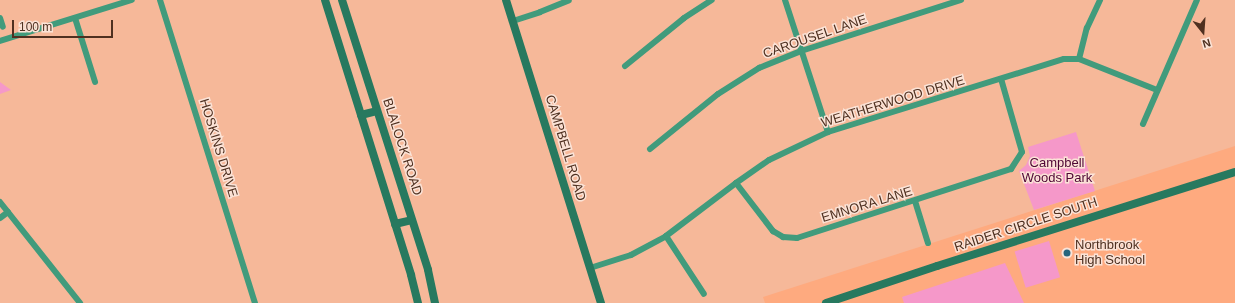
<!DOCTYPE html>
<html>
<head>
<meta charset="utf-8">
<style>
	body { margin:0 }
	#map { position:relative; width:1235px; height:303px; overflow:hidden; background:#f6b899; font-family:Arial,sans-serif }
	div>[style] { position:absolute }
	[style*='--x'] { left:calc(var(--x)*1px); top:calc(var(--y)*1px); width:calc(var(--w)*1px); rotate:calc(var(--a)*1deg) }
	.built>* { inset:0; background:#feaa7f }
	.green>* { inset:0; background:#f598c9; transform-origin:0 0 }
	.street>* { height:6px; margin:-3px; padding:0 3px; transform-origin:3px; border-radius:3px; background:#419b7c }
	.secondary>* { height:8px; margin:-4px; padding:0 4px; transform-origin:4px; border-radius:4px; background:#27795f }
	.dots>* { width:11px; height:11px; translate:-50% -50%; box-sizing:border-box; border:2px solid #fbe3d7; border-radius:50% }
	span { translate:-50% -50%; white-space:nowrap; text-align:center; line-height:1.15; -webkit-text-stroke:3px #fbe3d7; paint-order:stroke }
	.street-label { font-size:13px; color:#4f3020 }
	.park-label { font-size:13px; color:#4f0635 }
	.poi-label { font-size:13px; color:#4f3020 }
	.left { translate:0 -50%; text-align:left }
	.north { position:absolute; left:1183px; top:12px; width:40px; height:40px; -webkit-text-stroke:3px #fbe3d7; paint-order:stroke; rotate:163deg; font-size:11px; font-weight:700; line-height:16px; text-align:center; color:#4f3020 }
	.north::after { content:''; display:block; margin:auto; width:14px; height:18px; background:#4f3020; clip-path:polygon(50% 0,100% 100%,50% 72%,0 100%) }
	.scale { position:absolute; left:12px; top:20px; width:101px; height:18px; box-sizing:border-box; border:2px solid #4f3020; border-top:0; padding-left:5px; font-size:12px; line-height:14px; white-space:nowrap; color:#4f3020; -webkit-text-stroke:3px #fbe3d7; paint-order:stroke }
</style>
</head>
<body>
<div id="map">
	<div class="built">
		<i style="clip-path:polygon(1235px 146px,1235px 303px,765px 303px,763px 297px)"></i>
	</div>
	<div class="green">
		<i style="clip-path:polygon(0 82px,11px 90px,0 94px)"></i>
		<i style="clip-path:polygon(1076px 132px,1095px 191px,1034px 210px,1019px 171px,1026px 165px,1030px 156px,1028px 147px)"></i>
		<i style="left:1049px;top:241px;width:38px;height:36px;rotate:73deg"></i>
		<i style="clip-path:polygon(1005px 263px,1024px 303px,904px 303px,902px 297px)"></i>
	</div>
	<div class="street">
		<i style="--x:160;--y:0;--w:318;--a:72.6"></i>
		<i style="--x:785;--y:0;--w:139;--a:72"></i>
		<i style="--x:0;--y:18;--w:9;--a:72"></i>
		<i style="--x:75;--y:18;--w:67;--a:72.6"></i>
		<i style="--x:513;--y:21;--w:28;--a:-18"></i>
		<i style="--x:540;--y:12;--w:31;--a:-22"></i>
		<i style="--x:0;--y:41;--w:138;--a:-17.3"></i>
		<i style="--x:1079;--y:59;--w:32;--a:-76"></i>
		<i style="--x:1087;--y:28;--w:31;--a:-65"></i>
		<i style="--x:625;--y:66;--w:76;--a:-39.1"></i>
		<i style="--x:684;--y:18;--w:33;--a:-33"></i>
		<i style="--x:1143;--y:124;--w:135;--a:-66.5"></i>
		<i style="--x:650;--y:149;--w:87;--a:-39"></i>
		<i style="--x:718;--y:94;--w:49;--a:-32.4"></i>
		<i style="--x:759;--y:68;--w:45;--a:-22"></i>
		<i style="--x:801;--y:51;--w:168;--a:-17.7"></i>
		<i style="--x:736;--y:183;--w:61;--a:52.4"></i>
		<i style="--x:773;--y:231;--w:12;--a:31"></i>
		<i style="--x:783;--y:237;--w:14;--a:4"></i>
		<i style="--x:797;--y:238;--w:225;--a:-17.9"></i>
		<i style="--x:1011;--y:169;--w:20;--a:-57"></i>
		<i style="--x:1022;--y:152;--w:76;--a:-106"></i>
		<i style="--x:915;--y:201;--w:44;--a:72.8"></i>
		<i style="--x:0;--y:202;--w:129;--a:51.6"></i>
		<i style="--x:0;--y:218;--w:10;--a:-37"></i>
		<i style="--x:666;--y:236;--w:69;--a:56.8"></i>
		<i style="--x:590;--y:268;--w:43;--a:-17.6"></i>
		<i style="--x:631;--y:255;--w:40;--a:-28"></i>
		<i style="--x:666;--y:236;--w:88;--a:-37.1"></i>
		<i style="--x:736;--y:183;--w:40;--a:-34.9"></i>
		<i style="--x:769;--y:160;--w:65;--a:-25.4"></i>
		<i style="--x:828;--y:132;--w:247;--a:-17.2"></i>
		<i style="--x:1064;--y:59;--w:15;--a:0"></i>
		<i style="--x:1079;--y:59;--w:84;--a:21.7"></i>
	</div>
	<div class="secondary">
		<i style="--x:325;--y:0;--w:288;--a:72.6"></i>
		<i style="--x:411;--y:275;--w:29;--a:76"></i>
		<i style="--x:342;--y:0;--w:283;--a:72.3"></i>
		<i style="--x:428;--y:270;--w:34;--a:78"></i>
		<i style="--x:506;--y:0;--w:318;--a:72.6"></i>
		<i style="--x:361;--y:115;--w:16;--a:-14"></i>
		<i style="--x:395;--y:224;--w:17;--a:-13"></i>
		<i style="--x:826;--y:303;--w:117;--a:-18.4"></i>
		<i style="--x:937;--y:266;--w:312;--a:-17.5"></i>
	</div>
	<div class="dots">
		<i style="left:1067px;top:253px;background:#29657d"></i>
	</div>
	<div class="street-label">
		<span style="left:815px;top:37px;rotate:-19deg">CAROUSEL LANE</span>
		<span style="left:893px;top:102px;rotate:-17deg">WEATHERWOOD DRIVE</span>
		<span style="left:402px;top:147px;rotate:72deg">BLALOCK ROAD</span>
		<span style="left:218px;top:148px;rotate:73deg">HOSKINS DRIVE</span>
		<span style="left:565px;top:148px;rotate:73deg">CAMPBELL ROAD</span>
		<span style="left:867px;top:205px;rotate:-17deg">EMNORA LANE</span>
		<span style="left:1026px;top:225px;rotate:-18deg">RAIDER CIRCLE SOUTH</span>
	</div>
	<div class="park-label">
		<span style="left:1057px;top:171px">Campbell<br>Woods Park</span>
	</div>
	<div class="poi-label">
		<span class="left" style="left:1075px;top:253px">Northbrook<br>High School</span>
	</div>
	<div class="north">N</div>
	<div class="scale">100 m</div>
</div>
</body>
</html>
